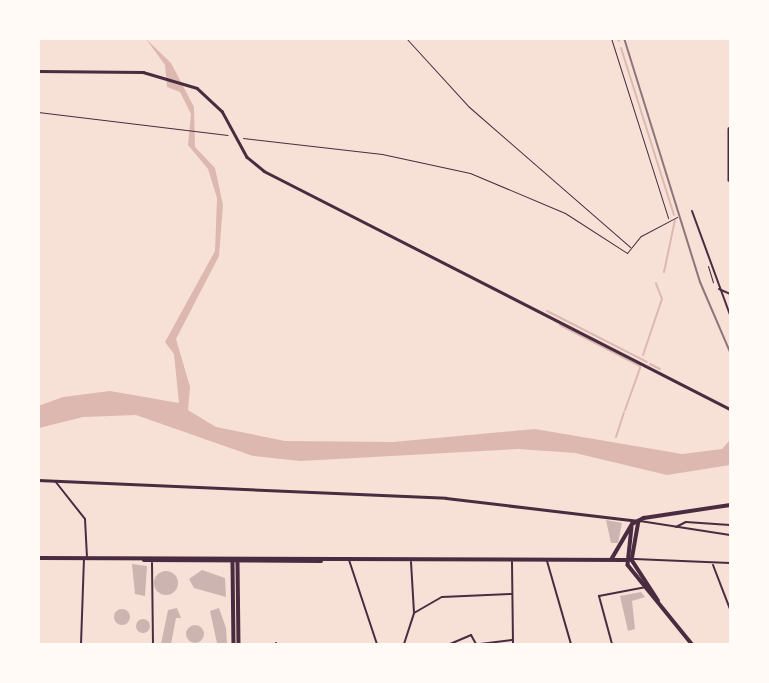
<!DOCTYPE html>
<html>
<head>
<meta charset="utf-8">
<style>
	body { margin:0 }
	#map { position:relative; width:769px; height:683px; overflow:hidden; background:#f7e1d7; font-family:Roboto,sans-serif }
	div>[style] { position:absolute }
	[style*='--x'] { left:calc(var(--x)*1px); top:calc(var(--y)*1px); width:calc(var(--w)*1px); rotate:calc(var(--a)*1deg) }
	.water>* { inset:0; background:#dcb8b0 }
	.stream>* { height:2px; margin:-1px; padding:0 1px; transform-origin:1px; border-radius:1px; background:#dcb8b0 }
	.building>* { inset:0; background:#ccb4b1 }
	.round { border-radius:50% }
	.path>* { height:1px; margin:-0.5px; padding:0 0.5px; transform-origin:0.5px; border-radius:0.5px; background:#4a2c40 }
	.minor>* { height:2px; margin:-1px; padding:0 1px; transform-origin:1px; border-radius:1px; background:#4a2c40 }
	.tertiary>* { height:2.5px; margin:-1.25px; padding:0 1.25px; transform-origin:1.25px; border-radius:1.25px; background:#4a2c40 }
	.secondary>* { height:3.5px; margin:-1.75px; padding:0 1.75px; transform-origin:1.75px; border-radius:1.75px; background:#4a2c40 }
	.rail>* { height:2px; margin:-1px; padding:0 1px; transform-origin:1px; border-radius:1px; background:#8f747c }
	span { translate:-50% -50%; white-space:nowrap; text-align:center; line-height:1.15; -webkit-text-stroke:6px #fffaf5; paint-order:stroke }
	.frame { position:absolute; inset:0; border:40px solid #fffaf5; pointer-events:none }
</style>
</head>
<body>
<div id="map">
	<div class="water">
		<i style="clip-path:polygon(146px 39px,171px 63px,194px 107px,195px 147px,215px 168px,223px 205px,219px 256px,176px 339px,190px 387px,188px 410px,216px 427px,285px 441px,393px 442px,535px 429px,682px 454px,722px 449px,730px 440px,730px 465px,667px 475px,575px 453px,518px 449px,300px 461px,253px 456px,136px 415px,83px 417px,39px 428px,38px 406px,63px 397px,110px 391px,179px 403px,174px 354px,165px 342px,215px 251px,217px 198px,208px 169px,188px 145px,191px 114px,180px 92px,167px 87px,165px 65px)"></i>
	</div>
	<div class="stream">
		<i style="--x:618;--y:38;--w:3;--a:72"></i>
		<i style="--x:621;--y:48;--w:175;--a:72.4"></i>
		<i style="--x:664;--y:272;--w:53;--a:-78.1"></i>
		<i style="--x:547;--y:311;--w:112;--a:27"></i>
		<i style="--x:560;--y:325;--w:90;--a:27.1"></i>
		<i style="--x:643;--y:355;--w:59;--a:-71.3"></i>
		<i style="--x:662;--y:299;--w:17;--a:-111"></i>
		<i style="--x:650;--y:364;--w:11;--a:27"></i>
		<i style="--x:625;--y:410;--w:45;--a:-70.3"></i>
		<i style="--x:616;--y:437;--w:26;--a:-72"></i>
	</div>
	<div class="building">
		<i style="clip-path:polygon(606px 520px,622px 523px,618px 543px,611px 543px)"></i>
		<i style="clip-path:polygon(132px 564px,147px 566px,145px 596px,135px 594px)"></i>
		<i style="clip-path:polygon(202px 570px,225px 578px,226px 597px,194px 588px,189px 579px)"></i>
		<i class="round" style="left:154px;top:571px;width:24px;height:24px"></i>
		<i style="clip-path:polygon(641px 592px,645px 597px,632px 601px,635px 629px,628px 631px,620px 596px)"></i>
		<i style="clip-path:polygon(177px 608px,181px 618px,176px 618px,171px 644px,161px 644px,168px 610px)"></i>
		<i style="clip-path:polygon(219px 608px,226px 628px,227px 643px,217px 643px,210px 611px)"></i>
		<i class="round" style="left:114px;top:609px;width:16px;height:16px"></i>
		<i class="round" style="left:136px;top:619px;width:14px;height:14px"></i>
		<i class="round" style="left:186px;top:625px;width:18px;height:18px"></i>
	</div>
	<div class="path">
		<i style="--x:406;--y:38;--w:92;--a:47.6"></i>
		<i style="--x:468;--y:106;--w:215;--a:41"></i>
		<i style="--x:611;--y:38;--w:189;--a:72.4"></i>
		<i style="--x:38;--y:112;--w:191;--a:6.9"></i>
		<i style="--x:243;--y:138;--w:140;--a:6.6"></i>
		<i style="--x:382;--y:154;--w:90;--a:12.2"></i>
		<i style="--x:470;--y:173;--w:103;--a:22.8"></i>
		<i style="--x:565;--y:213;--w:74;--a:32.8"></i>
		<i style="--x:627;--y:253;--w:22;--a:-51"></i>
		<i style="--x:641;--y:236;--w:41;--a:-27.8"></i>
		<i style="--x:708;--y:266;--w:17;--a:73"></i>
	</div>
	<div class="minor">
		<i style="--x:692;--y:211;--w:111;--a:69.9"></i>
		<i style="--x:719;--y:289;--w:12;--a:24"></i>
		<i style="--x:55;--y:481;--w:48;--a:51.7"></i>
		<i style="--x:85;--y:519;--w:37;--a:87"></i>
		<i style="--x:640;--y:521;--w:91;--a:8.8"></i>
		<i style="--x:676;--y:527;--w:11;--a:-27"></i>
		<i style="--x:686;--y:522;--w:44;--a:3.9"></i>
		<i style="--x:634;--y:559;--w:96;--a:2.4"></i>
		<i style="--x:349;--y:560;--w:89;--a:71.6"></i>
		<i style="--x:547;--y:561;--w:86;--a:73.9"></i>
		<i style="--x:411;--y:562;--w:50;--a:86.6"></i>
		<i style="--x:512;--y:562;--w:82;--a:89.3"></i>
		<i style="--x:152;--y:563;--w:81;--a:89.3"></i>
		<i style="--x:713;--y:565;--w:47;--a:68.9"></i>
		<i style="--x:276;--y:643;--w:1;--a:45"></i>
		<i style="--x:81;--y:644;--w:85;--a:-88"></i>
		<i style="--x:404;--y:644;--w:33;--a:-72"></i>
		<i style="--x:414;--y:613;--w:32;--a:-30"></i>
		<i style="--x:442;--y:597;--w:70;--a:-2.5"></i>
		<i style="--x:450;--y:644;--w:23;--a:-23"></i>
		<i style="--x:471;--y:635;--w:10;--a:61"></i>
		<i style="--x:480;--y:644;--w:32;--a:-7"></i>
		<i style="--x:612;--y:644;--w:50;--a:-105.2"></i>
		<i style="--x:599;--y:596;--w:48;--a:-10.8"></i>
	</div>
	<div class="tertiary">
		<i style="--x:38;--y:71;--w:105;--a:0.5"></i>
		<i style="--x:143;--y:72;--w:56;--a:16.5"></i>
		<i style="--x:197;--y:88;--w:34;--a:43"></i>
		<i style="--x:222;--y:111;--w:52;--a:61.5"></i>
		<i style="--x:247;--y:157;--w:22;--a:39"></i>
		<i style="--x:264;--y:171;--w:523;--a:27.05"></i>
		<i style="--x:38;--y:480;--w:408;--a:2.5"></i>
		<i style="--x:446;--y:498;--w:194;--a:6.8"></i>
	</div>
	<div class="secondary">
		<i style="--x:730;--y:129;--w:51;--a:90"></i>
		<i style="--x:639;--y:521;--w:40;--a:100"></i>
		<i style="--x:632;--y:560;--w:48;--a:57"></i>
		<i style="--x:632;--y:527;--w:38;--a:96"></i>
		<i style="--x:628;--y:565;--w:102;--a:51"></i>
		<i style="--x:38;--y:558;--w:588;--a:0.19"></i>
		<i style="--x:144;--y:560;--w:177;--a:0.3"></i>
		<i style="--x:611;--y:560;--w:42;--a:-59.7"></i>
		<i style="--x:632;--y:524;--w:13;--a:-27"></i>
		<i style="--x:644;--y:518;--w:87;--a:-8.6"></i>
		<i style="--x:233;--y:563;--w:81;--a:89.3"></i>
		<i style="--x:238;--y:563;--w:81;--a:89.3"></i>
	</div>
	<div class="rail">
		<i style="--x:624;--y:38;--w:256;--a:72.7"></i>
		<i style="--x:700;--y:282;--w:76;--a:66.8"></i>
	</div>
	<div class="frame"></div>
</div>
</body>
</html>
